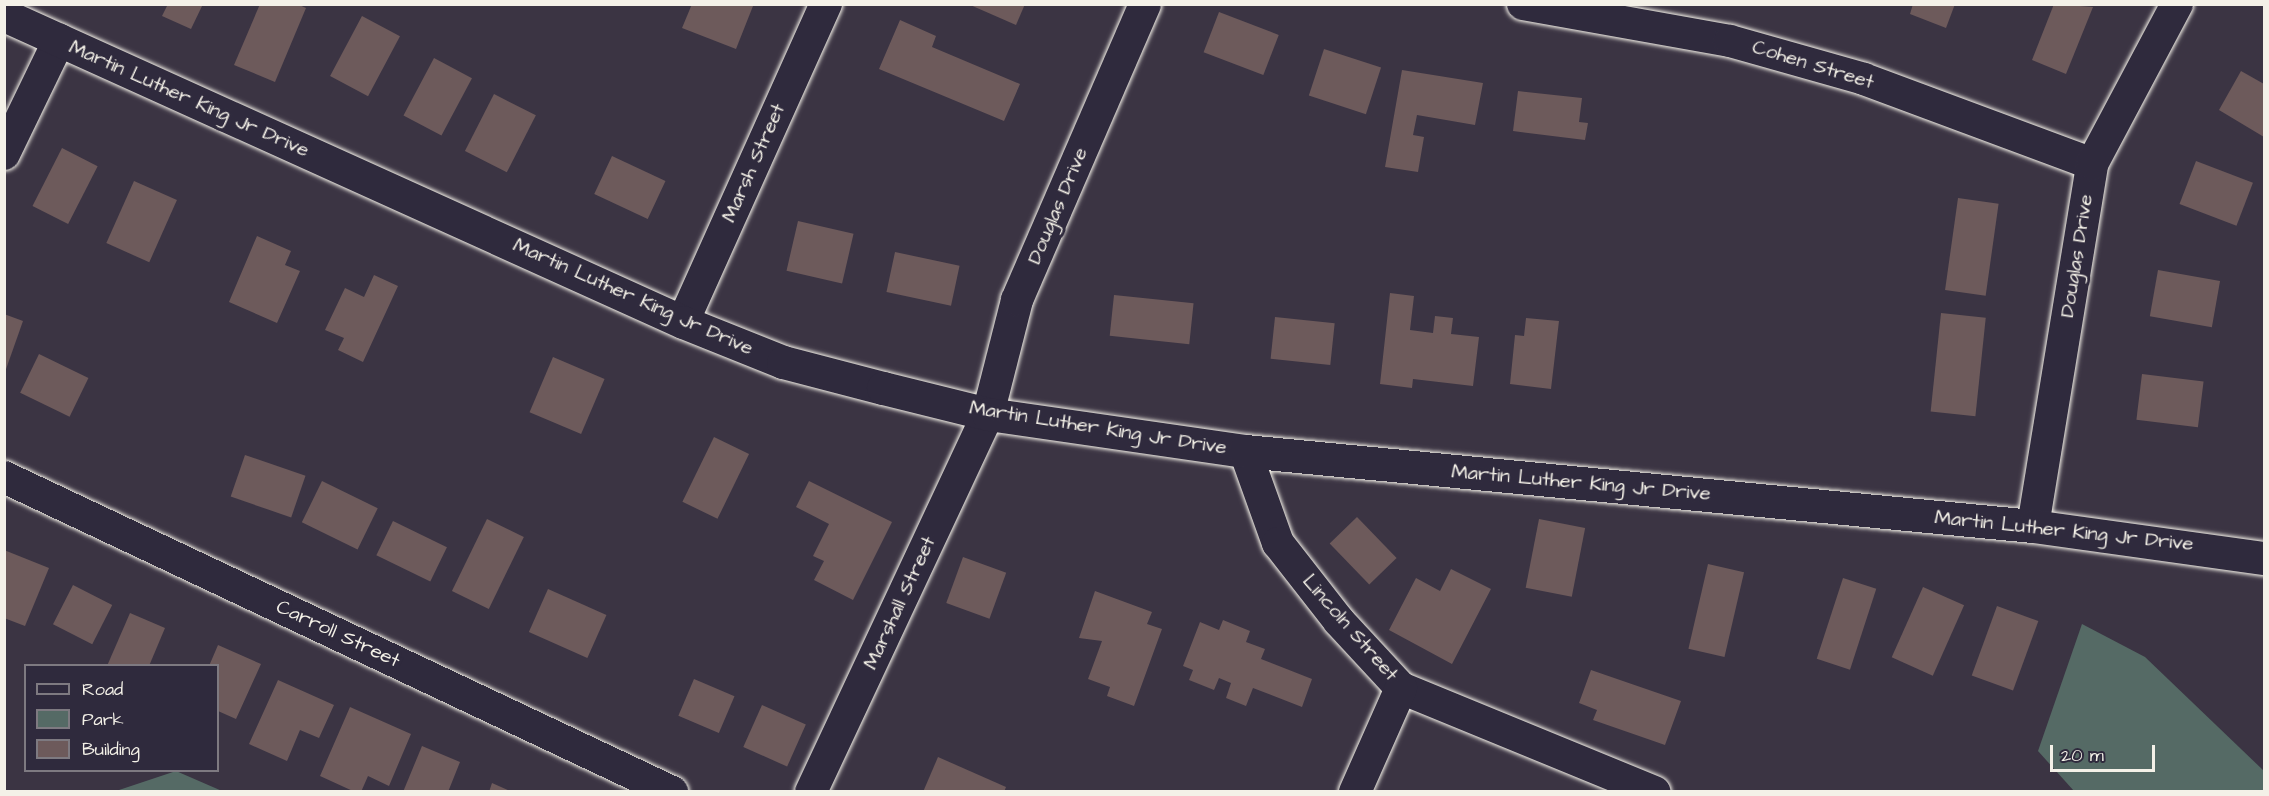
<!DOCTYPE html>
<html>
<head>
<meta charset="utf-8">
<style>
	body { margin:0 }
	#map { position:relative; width:2269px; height:796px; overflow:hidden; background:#3b3443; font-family:"Architects Daughter",sans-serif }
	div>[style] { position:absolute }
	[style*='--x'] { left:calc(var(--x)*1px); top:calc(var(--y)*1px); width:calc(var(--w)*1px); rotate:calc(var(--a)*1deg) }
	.green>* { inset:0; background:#556a65 }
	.building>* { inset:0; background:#6d5a5b; transform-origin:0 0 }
	.roads { filter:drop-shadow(0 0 2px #f4f1e8) drop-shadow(0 0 2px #f4f1e8) }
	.minor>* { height:32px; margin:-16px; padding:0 16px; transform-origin:16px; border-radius:16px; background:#2f2a3d }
	.tertiary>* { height:33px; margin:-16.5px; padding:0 16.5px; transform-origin:16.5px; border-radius:16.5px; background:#2f2a3d }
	span { translate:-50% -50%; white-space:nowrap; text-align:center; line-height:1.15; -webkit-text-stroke:6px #2f2a3d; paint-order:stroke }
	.street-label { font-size:20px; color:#f4f1e8 }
	.frame { position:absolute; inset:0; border:6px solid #f4f1e8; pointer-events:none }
	.legend { position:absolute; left:24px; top:664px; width:195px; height:108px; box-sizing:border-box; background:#2f2a3d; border:2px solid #7e7a81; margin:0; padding:8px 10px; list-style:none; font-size:18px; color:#f4f1e8 }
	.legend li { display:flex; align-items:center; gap:12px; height:30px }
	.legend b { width:30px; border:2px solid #7e7a81 }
	.scale { position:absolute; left:2050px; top:745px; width:105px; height:27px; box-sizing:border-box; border:3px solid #f4f1e8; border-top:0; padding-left:8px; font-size:18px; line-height:21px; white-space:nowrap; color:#f4f1e8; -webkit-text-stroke:4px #2f2a3d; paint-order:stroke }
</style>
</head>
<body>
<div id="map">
	<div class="green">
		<i style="clip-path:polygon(2082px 624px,2145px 657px,2264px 771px,2264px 791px,2074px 791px,2038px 751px)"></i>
		<i style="clip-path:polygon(176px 771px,222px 791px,116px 791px)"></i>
	</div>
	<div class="building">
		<i style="clip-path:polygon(168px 4px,203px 4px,191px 29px,162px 16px)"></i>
		<i style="clip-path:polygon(260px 4px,297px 4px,306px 8px,275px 82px,234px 65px)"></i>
		<i style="clip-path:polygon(692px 4px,753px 6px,736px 49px,682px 28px)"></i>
		<i style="clip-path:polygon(968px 4px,1025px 4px,1016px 25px)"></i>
		<i style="clip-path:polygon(1913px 4px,1955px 4px,1946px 28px,1910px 14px)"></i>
		<i style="clip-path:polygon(2054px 4px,2093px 7px,2066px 74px,2032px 60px)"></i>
		<i style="left:1219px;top:12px;width:64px;height:43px;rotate:21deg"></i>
		<i style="left:362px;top:16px;width:43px;height:68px;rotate:28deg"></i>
		<i style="clip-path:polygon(900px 20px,936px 36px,932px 47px,1020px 84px,1004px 121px,879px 69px)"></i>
		<i style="left:1324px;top:49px;width:60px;height:49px;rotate:18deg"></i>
		<i style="left:434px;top:58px;width:43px;height:65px;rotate:28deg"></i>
		<i style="clip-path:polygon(1402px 70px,1483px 83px,1475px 125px,1417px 115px,1413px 135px,1424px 137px,1418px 172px,1385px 167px)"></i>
		<i style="clip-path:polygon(2241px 71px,2264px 84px,2264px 137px,2219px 110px)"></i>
		<i style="clip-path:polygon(1518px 91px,1582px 98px,1579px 122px,1588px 123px,1585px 140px,1513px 131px)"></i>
		<i style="left:494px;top:94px;width:47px;height:64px;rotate:27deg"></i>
		<i style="left:62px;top:148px;width:40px;height:65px;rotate:27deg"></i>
		<i style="left:612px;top:156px;width:59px;height:42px;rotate:25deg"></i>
		<i style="left:2196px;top:161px;width:61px;height:46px;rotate:21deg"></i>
		<i style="left:134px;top:181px;width:47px;height:68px;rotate:24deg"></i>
		<i style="left:1958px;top:198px;width:41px;height:93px;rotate:8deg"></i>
		<i style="left:798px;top:221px;width:57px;height:51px;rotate:13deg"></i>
		<i style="clip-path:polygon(257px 236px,291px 251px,285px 265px,300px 271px,277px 323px,229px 302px)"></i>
		<i style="left:895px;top:252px;width:66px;height:41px;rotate:12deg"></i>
		<i style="left:2158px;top:270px;width:63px;height:47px;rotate:10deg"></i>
		<i style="clip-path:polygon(374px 275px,398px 286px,363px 362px,338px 350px,344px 338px,325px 330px,345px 288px,364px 297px)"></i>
		<i style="clip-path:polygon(1390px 293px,1414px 296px,1410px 330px,1433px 333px,1435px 316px,1453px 318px,1451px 334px,1479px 337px,1473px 386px,1413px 379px,1412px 388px,1380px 384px)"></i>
		<i style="left:1114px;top:295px;width:80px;height:41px;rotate:6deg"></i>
		<i style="left:1941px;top:313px;width:45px;height:99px;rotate:6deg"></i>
		<i style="clip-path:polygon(4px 314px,23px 321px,5px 372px,4px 372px)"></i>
		<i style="left:1275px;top:317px;width:60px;height:42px;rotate:6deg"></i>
		<i style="clip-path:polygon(1526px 318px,1559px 321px,1551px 389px,1510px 384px,1515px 335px,1524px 336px)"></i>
		<i style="left:39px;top:354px;width:55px;height:43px;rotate:26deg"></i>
		<i style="left:553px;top:357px;width:56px;height:60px;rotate:23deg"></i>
		<i style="left:2142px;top:374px;width:62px;height:46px;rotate:7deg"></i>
		<i style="left:714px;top:437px;width:39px;height:72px;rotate:26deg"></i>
		<i style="left:245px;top:455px;width:64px;height:44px;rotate:19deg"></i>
		<i style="left:322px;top:481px;width:62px;height:46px;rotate:26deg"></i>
		<i style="clip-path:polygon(809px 481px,892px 522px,853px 600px,814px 580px,824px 561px,813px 556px,829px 524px,796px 507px)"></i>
		<i style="left:1357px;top:517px;width:57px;height:38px;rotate:46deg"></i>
		<i style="left:487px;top:519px;width:41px;height:80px;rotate:26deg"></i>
		<i style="left:1539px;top:519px;width:47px;height:70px;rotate:11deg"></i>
		<i style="left:393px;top:521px;width:60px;height:38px;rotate:26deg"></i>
		<i style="clip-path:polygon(4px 550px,49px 568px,25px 626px,4px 618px)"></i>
		<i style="left:963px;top:557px;width:46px;height:49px;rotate:20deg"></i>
		<i style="left:1708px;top:564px;width:37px;height:87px;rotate:13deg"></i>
		<i style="clip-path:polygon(1451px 569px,1491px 589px,1452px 664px,1389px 630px,1416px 578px,1440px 591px)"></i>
		<i style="left:1843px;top:578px;width:35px;height:85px;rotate:18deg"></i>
		<i style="left:73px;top:585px;width:44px;height:44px;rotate:27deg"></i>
		<i style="left:1923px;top:587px;width:45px;height:77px;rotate:24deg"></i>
		<i style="left:548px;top:589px;width:64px;height:47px;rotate:24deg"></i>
		<i style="clip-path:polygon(1095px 591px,1152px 612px,1147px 624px,1162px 629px,1134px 706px,1107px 696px,1110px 687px,1088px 679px,1102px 641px,1079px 638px)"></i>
		<i style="left:1997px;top:606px;width:44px;height:74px;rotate:20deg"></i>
		<i style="clip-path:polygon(130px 613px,165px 628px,149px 666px,107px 666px)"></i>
		<i style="clip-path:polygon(1223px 620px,1250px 631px,1246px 642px,1265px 649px,1261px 659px,1312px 679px,1302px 707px,1253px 688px,1246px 706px,1226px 698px,1231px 683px,1219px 678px,1214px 690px,1189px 680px,1193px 670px,1183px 666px,1200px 622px,1219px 630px)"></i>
		<i style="clip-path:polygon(218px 645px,261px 664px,236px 719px,218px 711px,218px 666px,209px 666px)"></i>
		<i style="clip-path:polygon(1591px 670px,1681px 701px,1665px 745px,1593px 720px,1597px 710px,1579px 703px)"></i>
		<i style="left:694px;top:679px;width:44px;height:40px;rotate:23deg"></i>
		<i style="clip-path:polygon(278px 680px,334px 705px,319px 738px,300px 730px,287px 761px,249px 744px)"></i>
		<i style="left:762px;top:705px;width:48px;height:46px;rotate:24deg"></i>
		<i style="clip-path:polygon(350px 707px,411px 734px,389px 786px,368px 776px,361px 792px,355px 792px,320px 776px)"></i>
		<i style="clip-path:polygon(422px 746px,460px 762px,448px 792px,403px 792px)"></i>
		<i style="clip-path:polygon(938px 757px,1006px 787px,1004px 792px,923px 792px)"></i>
		<i style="clip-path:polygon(492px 783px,512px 792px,489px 792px)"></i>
	</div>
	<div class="roads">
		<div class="minor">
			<i style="--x:1523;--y:4;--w:210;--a:10.1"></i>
			<i style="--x:1730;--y:41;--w:139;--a:15.8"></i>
			<i style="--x:1864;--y:79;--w:243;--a:20.4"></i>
			<i style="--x:4;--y:154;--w:127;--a:-64.2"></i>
			<i style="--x:683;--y:322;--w:349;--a:-65.8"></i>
			<i style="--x:1245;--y:451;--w:98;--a:70.3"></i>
			<i style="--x:1278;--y:543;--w:99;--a:52"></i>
			<i style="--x:1339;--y:621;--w:91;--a:47.2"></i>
			<i style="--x:1401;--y:688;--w:274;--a:22.3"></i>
			<i style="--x:4;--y:477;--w:739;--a:25.25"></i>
			<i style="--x:2033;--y:526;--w:367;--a:-80.7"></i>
			<i style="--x:2092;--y:164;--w:181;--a:-62"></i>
			<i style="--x:811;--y:792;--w:417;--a:-64.9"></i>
			<i style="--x:988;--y:414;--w:118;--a:-75.7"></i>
			<i style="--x:1017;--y:300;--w:322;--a:-66.6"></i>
			<i style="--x:1355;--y:792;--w:114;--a:-66.1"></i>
		</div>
		<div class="tertiary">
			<i style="--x:4;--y:15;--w:745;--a:24.33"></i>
			<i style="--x:683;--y:322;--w:108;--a:21.8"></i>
			<i style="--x:783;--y:362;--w:103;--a:14.6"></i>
			<i style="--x:883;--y:388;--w:108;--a:13.9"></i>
			<i style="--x:988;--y:414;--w:260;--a:8.2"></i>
			<i style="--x:1245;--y:451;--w:792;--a:5.44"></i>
			<i style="--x:2033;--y:526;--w:233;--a:7.9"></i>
		</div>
	</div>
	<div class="street-label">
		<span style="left:1813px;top:65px;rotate:17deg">Cohen Street</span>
		<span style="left:189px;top:99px;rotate:24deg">Martin Luther King Jr Drive</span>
		<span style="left:754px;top:163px;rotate:-66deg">Marsh Street</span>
		<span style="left:1058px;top:206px;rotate:-67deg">Douglas Drive</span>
		<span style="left:2077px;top:256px;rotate:-81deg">Douglas Drive</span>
		<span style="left:633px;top:297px;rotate:24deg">Martin Luther King Jr Drive</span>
		<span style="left:1098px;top:428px;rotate:9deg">Martin Luther King Jr Drive</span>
		<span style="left:1581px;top:483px;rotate:5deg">Martin Luther King Jr Drive</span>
		<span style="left:2064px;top:531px;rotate:6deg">Martin Luther King Jr Drive</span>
		<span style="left:900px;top:603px;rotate:-65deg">Marshall Street</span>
		<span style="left:1350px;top:628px;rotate:49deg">Lincoln Street</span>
		<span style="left:338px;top:634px;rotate:25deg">Carroll Street</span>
	</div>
	<div class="frame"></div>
	<ul class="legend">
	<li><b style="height:8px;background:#2f2a3d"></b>Road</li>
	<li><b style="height:16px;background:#556a65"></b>Park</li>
	<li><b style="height:16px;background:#6d5a5b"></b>Building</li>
	</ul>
	<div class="scale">20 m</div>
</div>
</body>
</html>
